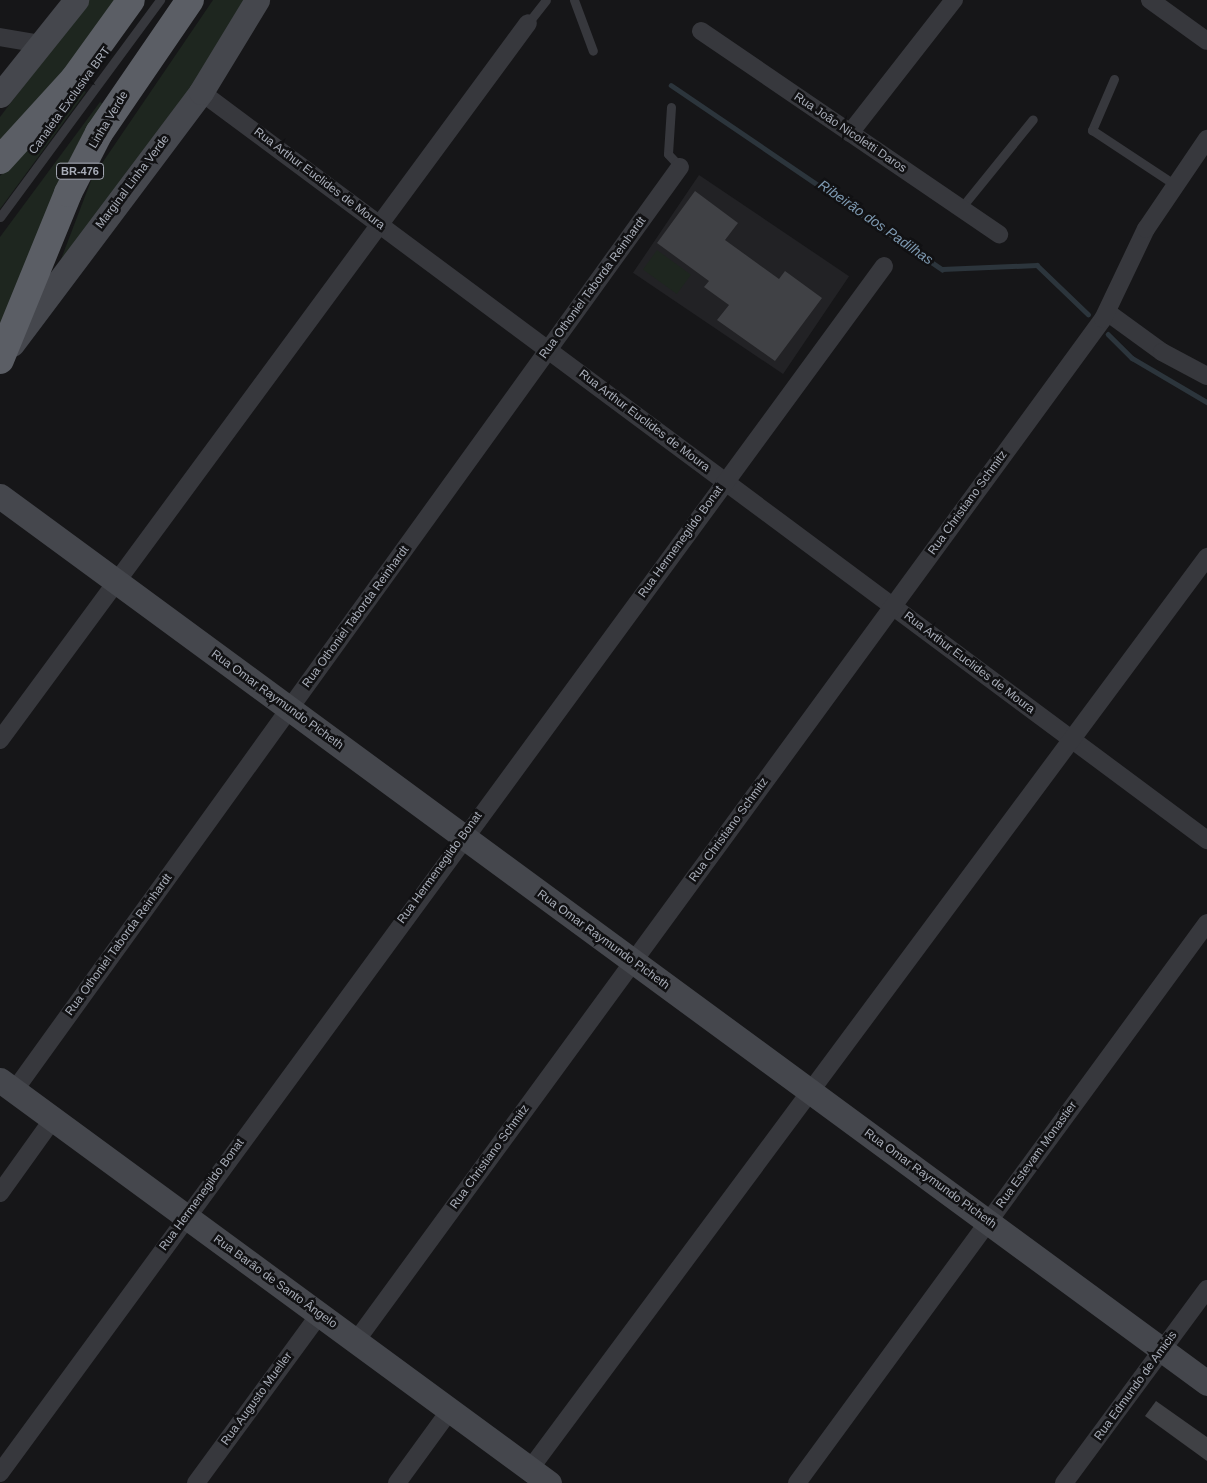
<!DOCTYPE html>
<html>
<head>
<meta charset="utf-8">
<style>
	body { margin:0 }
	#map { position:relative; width:1207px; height:1483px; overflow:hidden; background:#161618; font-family:Helvetica,sans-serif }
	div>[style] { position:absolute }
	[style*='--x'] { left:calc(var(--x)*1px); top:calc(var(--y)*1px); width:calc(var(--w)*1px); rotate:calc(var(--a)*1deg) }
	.built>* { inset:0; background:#222225; transform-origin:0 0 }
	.green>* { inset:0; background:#1e261f; transform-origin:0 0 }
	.stream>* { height:4.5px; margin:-2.25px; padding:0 2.25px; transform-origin:2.25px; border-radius:2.25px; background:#2c353c }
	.building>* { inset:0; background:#404145 }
	.service>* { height:9px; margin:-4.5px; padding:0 4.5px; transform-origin:4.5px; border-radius:4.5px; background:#37383d }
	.minor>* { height:18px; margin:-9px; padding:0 9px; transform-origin:9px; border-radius:9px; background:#37383d }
	.secondary>* { height:25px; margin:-12.5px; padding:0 12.5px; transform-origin:12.5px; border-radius:12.5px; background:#45474d }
	.trunk>* { height:28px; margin:-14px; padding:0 14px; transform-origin:14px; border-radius:14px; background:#5b5e65 }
	span { translate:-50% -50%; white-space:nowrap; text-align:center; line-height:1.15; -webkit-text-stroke:5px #111113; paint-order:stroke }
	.shield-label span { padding:1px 4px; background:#111113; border:1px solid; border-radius:4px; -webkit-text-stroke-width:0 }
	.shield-label { font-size:11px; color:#a8adb8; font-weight:700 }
	.street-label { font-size:12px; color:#a8adb8 }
	.water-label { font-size:14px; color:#7f9bb3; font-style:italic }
</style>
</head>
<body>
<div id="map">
	<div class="built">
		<i style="left:699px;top:175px;width:181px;height:118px;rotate:34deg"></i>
	</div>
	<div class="green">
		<i style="clip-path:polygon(88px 0,118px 0,66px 71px,0 143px,0 117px)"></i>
		<i style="clip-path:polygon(213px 0,245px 0,188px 95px,60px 262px,92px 178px)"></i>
		<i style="clip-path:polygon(81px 88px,86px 92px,0 209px,0 176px)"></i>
		<i style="clip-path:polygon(100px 102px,105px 105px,0 328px,0 237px)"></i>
		<i style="left:657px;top:250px;width:42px;height:24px;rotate:36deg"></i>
	</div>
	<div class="stream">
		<i style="--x:671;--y:85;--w:328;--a:34.2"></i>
		<i style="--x:942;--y:269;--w:95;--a:-2.4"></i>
		<i style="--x:1037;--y:265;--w:71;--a:43.9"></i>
		<i style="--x:1108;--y:334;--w:34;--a:45"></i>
		<i style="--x:1132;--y:358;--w:87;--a:30.4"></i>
	</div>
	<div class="building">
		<i style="clip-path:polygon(695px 191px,738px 223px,725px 240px,779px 279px,785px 271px,822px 298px,775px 361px,717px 320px,729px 305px,704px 287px,709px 281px,657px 243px)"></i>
		<i style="clip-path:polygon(1156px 1401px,1207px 1437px,1207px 1461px,1145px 1416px)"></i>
	</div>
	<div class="service">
		<i style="--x:574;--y:0;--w:54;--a:69.6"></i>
		<i style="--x:528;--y:23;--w:29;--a:-52"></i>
		<i style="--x:1114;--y:79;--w:56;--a:113.3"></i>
		<i style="--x:1092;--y:130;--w:98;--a:33.4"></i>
		<i style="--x:671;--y:107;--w:47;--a:93.7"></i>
		<i style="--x:668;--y:154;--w:18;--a:47"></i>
		<i style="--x:961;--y:208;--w:114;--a:-51"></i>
		<i style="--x:0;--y:217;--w:270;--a:-53.6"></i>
	</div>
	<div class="minor">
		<i style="--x:1150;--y:0;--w:70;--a:35.7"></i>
		<i style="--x:701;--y:31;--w:361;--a:34.3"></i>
		<i style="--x:0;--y:37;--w:42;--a:9.7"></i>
		<i style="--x:201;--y:92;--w:1254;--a:36.63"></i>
		<i style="--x:850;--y:133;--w:169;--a:-52"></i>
		<i style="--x:1107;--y:312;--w:68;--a:36"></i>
		<i style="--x:1162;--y:352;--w:51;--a:28.1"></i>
		<i style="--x:0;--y:740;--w:890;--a:-53.63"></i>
		<i style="--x:14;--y:1091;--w:1139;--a:-54.22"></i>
		<i style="--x:0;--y:1193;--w:91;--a:-54.4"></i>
		<i style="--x:356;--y:1341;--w:1266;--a:-53.84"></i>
		<i style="--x:1103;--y:319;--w:100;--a:-64.5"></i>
		<i style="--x:1146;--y:229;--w:109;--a:-55.9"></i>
		<i style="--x:530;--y:1469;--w:1136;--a:-53.41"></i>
		<i style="--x:0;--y:1473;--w:1496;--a:-53.78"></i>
		<i style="--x:196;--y:1483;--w:208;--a:-53.8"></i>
		<i style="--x:397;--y:1483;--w:90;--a:-54"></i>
		<i style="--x:797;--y:1483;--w:694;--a:-53.79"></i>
		<i style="--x:1064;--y:1483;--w:241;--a:-53.6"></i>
	</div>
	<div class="secondary">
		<i style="--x:0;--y:95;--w:122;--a:-51.3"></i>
		<i style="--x:12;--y:344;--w:315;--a:-53.1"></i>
		<i style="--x:201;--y:92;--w:108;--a:-58.7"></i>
		<i style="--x:0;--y:496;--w:1498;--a:36.31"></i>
		<i style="--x:0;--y:1080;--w:681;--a:36.28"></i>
	</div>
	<div class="trunk">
		<i style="--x:0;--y:160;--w:110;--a:-47.6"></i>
		<i style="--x:74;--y:79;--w:97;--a:-54.2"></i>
		<i style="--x:0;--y:360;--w:180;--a:-67.8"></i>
		<i style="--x:68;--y:193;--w:68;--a:-62.7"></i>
		<i style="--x:99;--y:133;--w:161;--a:-55.6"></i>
	</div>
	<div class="shield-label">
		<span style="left:80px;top:171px">BR-476</span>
	</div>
	<div class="street-label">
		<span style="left:70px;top:101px;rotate:-54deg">Canaleta Exclusiva BRT</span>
		<span style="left:109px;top:120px;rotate:-59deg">Linha Verde</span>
		<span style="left:850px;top:133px;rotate:34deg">Rua João Nicoletti Daros</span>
		<span style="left:319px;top:179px;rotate:37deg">Rua Arthur Euclides de Moura</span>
		<span style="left:133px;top:182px;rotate:-53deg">Marginal Linha Verde</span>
		<span style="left:593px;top:288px;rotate:-54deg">Rua Othoniel Taborda Reinhardt</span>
		<span style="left:644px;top:421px;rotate:37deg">Rua Arthur Euclides de Moura</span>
		<span style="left:968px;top:503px;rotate:-54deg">Rua Christiano Schmitz</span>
		<span style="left:681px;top:542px;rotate:-54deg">Rua Hermenegildo Bonat</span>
		<span style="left:356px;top:617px;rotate:-54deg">Rua Othoniel Taborda Reinhardt</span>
		<span style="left:969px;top:663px;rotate:37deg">Rua Arthur Euclides de Moura</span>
		<span style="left:277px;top:700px;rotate:36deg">Rua Omar Raymundo Picheth</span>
		<span style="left:729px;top:830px;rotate:-54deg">Rua Christiano Schmitz</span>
		<span style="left:440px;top:868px;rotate:-54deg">Rua Hermenegildo Bonat</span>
		<span style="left:603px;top:940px;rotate:36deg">Rua Omar Raymundo Picheth</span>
		<span style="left:119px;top:945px;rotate:-54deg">Rua Othoniel Taborda Reinhardt</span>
		<span style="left:1037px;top:1155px;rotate:-54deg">Rua Estevam Monastier</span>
		<span style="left:490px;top:1157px;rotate:-54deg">Rua Christiano Schmitz</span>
		<span style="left:930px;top:1179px;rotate:36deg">Rua Omar Raymundo Picheth</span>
		<span style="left:202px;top:1195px;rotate:-54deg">Rua Hermenegildo Bonat</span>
		<span style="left:275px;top:1282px;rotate:36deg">Rua Barão de Santo Ângelo</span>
		<span style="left:1136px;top:1386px;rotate:-54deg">Rua Edmundo de Amicis</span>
		<span style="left:257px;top:1399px;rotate:-54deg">Rua Augusto Mueller</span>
	</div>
	<div class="water-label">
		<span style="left:876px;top:222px;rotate:35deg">Ribeirão dos Padilhas</span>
	</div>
</div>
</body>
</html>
